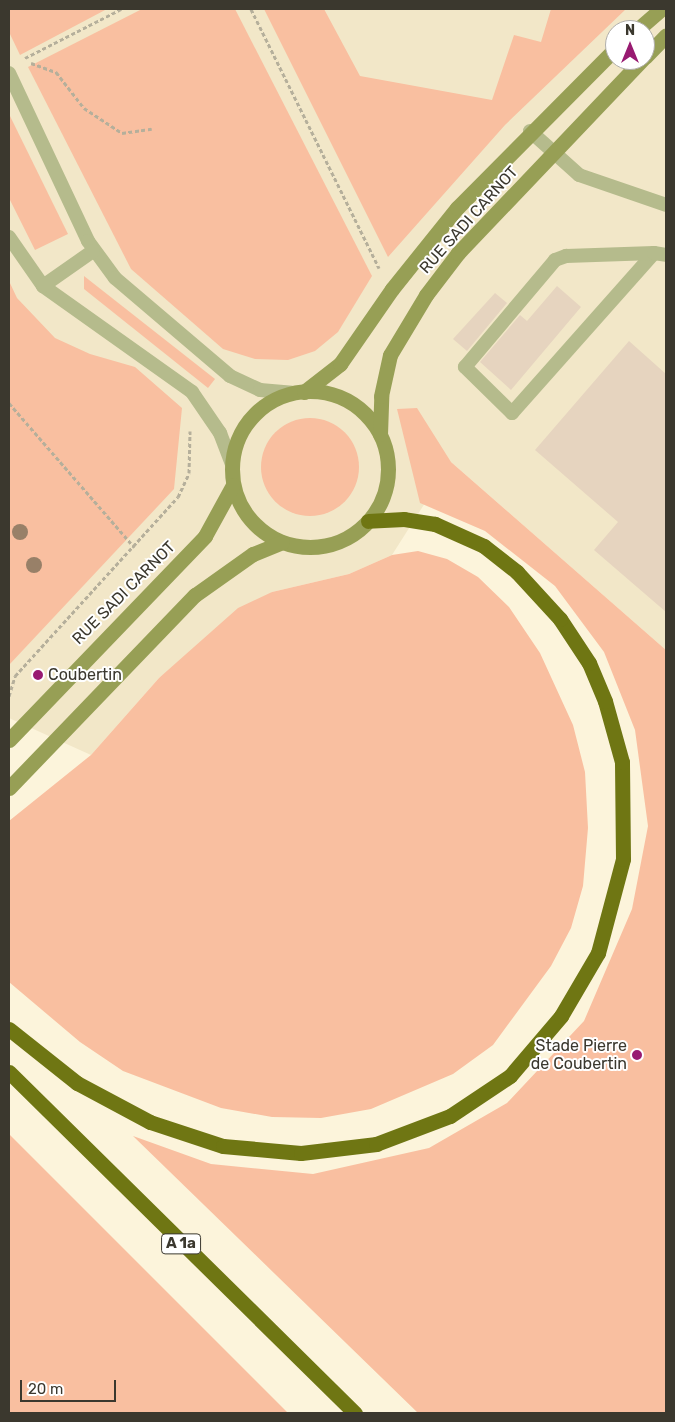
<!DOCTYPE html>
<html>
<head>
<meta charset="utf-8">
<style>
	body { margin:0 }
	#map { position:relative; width:675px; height:1422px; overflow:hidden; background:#fcf4db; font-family:Rubik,sans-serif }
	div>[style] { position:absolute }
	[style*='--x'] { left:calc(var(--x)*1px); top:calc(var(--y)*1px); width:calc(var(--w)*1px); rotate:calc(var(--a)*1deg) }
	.built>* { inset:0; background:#f2e7c8 }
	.green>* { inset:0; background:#f9bfa0 }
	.round { border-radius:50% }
	.building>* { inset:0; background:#e6d4bf }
	.path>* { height:3px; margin-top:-1.5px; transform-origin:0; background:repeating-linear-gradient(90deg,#b5af9b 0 4px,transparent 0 6.5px) }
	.service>* { height:14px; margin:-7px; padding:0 7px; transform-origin:7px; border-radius:7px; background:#b5bb8c }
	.secondary>* { height:15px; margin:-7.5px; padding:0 7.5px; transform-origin:7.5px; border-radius:7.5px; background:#979f55 }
	.secondary>.ring { margin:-7.5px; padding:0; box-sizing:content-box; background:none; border:15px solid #979f55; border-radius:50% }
	.motorway>* { height:15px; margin:-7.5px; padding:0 7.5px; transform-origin:7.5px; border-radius:7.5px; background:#6f7613 }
	.trees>* { width:16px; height:16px; margin:-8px; border-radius:50%; background:#988068 }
	.dots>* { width:14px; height:14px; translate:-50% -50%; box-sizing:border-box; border:2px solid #fff; border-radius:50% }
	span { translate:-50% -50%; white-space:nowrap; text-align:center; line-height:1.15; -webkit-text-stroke:4px #fff; paint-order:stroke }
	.shield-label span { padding:1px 4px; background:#fff; border:1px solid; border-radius:4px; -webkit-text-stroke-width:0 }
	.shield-label { font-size:15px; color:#3b382e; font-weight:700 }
	.street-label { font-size:16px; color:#3b382e }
	.poi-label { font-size:16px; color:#3b382e }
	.left { translate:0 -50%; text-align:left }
	.right { translate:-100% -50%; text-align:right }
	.frame { position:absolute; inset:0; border:10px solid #3b382e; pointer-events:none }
	.north { position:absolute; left:605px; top:20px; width:50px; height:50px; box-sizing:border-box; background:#fff; border:1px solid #b1afab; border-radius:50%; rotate:0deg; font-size:14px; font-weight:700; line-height:20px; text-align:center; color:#3b382e }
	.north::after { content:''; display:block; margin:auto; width:18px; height:22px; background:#981a71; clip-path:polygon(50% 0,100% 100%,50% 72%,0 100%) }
	.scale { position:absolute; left:20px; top:1380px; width:96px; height:22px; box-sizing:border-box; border:2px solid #3b382e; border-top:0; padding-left:6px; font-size:15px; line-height:18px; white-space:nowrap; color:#3b382e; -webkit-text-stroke:4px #fff; paint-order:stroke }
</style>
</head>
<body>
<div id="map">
	<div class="built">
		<i style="clip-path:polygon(evenodd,9px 9px,666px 9px,666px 650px,451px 462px,392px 555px,349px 574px,272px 592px,159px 678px,91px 755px,9px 718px,9px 9px,615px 30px,645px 30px,645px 60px,615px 60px,615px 30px)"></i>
	</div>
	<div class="green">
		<i style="clip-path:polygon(9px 9px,107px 9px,20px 55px,9px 32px)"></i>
		<i style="clip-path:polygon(142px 9px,235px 9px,372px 276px,338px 332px,315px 351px,288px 360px,255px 359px,223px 349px,131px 269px,28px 67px)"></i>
		<i style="clip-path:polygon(264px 9px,324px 9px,360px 76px,492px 100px,514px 35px,541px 42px,551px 9px,626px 9px,505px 125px,388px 257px)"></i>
		<i style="clip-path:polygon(9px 114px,68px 234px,35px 250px,9px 198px)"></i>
		<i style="clip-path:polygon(84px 276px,215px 379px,208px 388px,84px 289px)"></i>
		<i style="clip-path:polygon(9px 281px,17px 298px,55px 338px,90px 354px,135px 367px,182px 408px,174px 489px,9px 665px)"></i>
		<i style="clip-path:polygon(417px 408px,451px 462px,666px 650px,666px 1413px,418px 1413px,133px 1136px,211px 1164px,313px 1174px,429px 1148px,507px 1103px,584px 1021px,632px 909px,648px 826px,635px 730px,604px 652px,555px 586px,485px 531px,420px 503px,397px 409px)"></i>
		<i class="round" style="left:261px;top:418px;width:98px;height:98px"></i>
		<i style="clip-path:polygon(418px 551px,447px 559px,478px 577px,509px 607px,540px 653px,573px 725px,585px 772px,588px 828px,583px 886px,571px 928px,551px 966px,493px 1045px,453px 1074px,371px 1109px,321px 1118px,272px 1117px,221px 1108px,123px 1071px,80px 1042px,9px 982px,9px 821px,91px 755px,159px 678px,238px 608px,272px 592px,349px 574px,392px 555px)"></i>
		<i style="clip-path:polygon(9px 1134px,288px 1413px,9px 1413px)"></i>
	</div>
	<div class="building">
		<i style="clip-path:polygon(557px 286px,581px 307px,511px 390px,480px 362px,520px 315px,527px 321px)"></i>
		<i style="clip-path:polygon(495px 293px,507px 303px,467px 351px,453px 339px)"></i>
		<i style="clip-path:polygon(629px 341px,666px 374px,666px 612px,594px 550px,618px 522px,535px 450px)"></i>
	</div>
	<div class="path">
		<i style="--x:251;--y:9;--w:289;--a:63.7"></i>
		<i style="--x:25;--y:58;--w:108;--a:-27"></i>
		<i style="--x:31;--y:63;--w:27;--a:20"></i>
		<i style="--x:56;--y:72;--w:46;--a:52.1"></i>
		<i style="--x:84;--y:108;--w:45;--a:33.3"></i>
		<i style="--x:122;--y:133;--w:30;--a:-8"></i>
		<i style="--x:9;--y:403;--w:191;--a:49"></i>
		<i style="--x:9;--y:696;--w:21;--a:-73"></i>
		<i style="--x:15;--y:676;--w:242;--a:-47.7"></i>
		<i style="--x:178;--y:497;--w:26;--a:-65"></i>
		<i style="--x:189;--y:473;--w:42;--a:-88.6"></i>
	</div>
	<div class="service">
		<i style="--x:9;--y:73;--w:186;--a:64.8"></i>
		<i style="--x:88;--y:241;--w:46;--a:53.9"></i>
		<i style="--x:115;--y:278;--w:151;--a:40.4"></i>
		<i style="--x:230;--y:376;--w:33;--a:25"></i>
		<i style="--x:260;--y:390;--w:32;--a:5"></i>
		<i style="--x:530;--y:131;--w:66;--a:41.9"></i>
		<i style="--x:579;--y:175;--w:92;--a:19"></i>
		<i style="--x:9;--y:237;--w:60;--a:55.2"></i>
		<i style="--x:43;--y:286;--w:183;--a:35.4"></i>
		<i style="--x:192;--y:392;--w:50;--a:55.7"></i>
		<i style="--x:220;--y:433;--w:34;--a:69"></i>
		<i style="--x:654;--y:253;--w:214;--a:131.6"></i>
		<i style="--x:512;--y:413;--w:66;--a:-135.6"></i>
		<i style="--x:465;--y:367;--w:140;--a:-49.9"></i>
		<i style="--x:555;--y:260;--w:12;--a:-20"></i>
		<i style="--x:566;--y:256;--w:88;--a:-2"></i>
		<i style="--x:654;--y:253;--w:12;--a:9"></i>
		<i style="--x:43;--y:286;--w:61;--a:-35"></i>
	</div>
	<div class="secondary">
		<i style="--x:637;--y:30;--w:32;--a:-41"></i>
		<i style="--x:645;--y:57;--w:30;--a:-46"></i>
		<i class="ring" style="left:232px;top:391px;width:141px;height:141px"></i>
		<i style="--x:304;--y:392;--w:46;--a:-37.9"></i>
		<i style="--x:340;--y:364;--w:91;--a:-55.3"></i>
		<i style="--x:392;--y:289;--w:104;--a:-51.3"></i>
		<i style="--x:457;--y:208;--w:224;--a:-45.2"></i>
		<i style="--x:380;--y:434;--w:38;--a:-88"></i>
		<i style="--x:381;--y:396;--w:42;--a:-77.6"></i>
		<i style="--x:390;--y:355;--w:70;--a:-59"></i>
		<i style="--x:426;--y:295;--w:53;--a:-52.7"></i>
		<i style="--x:458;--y:253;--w:267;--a:-46.4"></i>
		<i style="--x:9;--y:740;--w:283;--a:-46.1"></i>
		<i style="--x:205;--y:536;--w:58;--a:-61.2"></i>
		<i style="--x:9;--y:788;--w:268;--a:-46.1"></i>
		<i style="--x:195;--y:595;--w:71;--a:-35.3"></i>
		<i style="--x:253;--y:554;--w:31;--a:-22"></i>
	</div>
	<div class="motorway">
		<i style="--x:9;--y:1029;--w:87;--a:38.5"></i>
		<i style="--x:77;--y:1083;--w:83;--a:28.1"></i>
		<i style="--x:150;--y:1122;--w:77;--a:18.2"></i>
		<i style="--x:223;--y:1146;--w:78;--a:5.1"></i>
		<i style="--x:301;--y:1153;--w:76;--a:-6.8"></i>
		<i style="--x:376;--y:1144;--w:79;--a:-20.7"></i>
		<i style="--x:450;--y:1116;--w:72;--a:-33.7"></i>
		<i style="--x:510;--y:1076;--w:79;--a:-49.6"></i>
		<i style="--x:561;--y:1016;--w:73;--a:-59.6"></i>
		<i style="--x:598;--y:953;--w:97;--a:-75.1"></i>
		<i style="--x:623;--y:859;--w:97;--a:-90.6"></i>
		<i style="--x:622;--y:762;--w:63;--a:-105.6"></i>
		<i style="--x:605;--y:701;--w:41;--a:-112.8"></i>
		<i style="--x:589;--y:663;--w:53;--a:-123.4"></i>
		<i style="--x:560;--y:619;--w:64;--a:-132.5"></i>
		<i style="--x:517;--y:572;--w:42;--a:-141.8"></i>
		<i style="--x:484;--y:546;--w:54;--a:-155.8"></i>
		<i style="--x:435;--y:524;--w:31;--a:-171"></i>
		<i style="--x:404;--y:519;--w:36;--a:177"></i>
		<i style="--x:9;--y:1072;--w:486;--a:44.6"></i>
	</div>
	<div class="trees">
		<i style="left:20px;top:532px"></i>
		<i style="left:34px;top:565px"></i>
	</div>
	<div class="dots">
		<i style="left:38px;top:675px;background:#981a71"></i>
		<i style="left:637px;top:1055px;background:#981a71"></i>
	</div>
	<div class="shield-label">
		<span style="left:181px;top:1244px">A 1a</span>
	</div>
	<div class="street-label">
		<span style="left:469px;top:220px;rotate:-48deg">RUE SADI CARNOT</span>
		<span style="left:124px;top:593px;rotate:-45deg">RUE SADI CARNOT</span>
	</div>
	<div class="poi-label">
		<span class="left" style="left:48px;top:675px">Coubertin</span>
		<span class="right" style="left:627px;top:1055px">Stade Pierre<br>de Coubertin</span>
	</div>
	<div class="frame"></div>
	<div class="north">N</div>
	<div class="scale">20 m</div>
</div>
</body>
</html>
